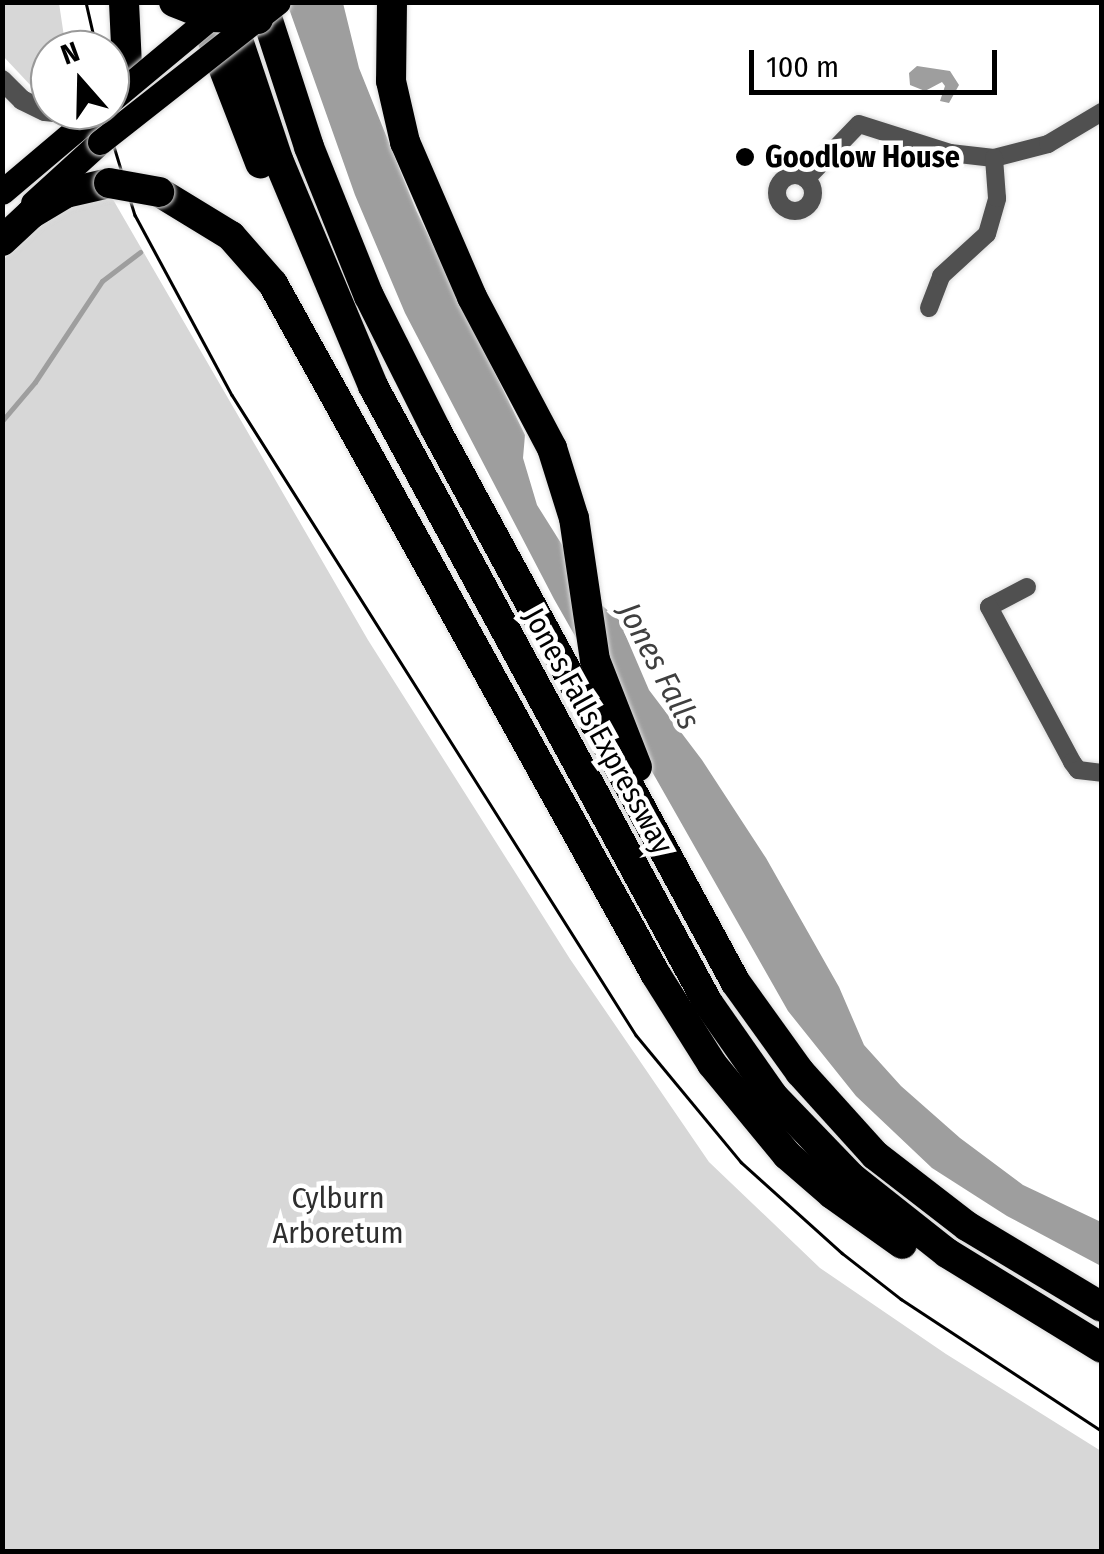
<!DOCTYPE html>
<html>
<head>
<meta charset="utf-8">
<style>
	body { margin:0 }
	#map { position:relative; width:1104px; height:1554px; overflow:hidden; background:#fff; font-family:"Fira Sans Condensed",sans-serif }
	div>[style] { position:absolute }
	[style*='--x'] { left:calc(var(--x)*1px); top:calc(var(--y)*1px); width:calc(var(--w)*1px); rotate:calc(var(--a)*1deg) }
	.green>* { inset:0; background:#d7d7d7 }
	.water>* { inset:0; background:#9e9e9e }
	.stream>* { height:5px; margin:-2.5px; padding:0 2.5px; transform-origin:2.5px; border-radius:2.5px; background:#9e9e9e }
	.roads { filter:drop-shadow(0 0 2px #dbdbdb) drop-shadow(0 0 2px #dbdbdb) }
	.minor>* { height:18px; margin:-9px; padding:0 9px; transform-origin:9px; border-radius:9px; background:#505050 }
	.minor>.ring { margin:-9px; padding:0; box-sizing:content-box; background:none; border:18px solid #505050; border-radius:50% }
	.tertiary>* { height:20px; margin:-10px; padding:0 10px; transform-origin:10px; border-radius:10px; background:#505050 }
	.primary>* { height:25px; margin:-12.5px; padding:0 12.5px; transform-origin:12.5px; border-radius:12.5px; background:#000 }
	.motorway>* { height:30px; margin:-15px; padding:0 15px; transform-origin:15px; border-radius:15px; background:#000 }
	.tram>* { height:2.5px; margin:-1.25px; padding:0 1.25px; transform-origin:1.25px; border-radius:1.25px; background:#000 }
	.bridges { filter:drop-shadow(0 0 2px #dbdbdb) drop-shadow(0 0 2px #dbdbdb) }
	.primary-bridge>* { height:25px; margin:-12.5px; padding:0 12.5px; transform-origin:12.5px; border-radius:12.5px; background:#000 }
	.motorway-bridge>* { height:30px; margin:-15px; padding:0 15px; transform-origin:15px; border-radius:15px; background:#000 }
	.dots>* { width:28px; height:28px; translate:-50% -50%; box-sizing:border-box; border:5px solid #fff; border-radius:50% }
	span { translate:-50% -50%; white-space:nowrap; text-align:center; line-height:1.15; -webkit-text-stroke:9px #fff; paint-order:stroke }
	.poi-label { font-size:30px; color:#000; font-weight:700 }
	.left { translate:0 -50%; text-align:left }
	.street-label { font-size:30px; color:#000 }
	.park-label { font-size:30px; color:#2e2e2e }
	.water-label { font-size:32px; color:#3f3f3f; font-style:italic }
	.frame { position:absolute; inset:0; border:5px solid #000; pointer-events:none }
	.north { position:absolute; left:30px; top:30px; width:100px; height:100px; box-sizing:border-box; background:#fff; border:2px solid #999; border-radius:50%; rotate:340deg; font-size:28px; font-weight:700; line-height:40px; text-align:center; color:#000 }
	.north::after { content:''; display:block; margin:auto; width:35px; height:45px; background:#000; clip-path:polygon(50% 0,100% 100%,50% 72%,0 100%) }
	.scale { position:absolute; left:749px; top:50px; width:248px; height:45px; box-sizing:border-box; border:5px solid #000; border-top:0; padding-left:12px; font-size:30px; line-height:35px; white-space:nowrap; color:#000; -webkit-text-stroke:8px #fff; paint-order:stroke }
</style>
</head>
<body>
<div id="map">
	<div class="green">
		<i style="clip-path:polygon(3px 2px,59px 3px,66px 50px,50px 50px,50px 92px,33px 88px,3px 56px)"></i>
		<i style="clip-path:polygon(111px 196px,368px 640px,570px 959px,709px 1162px,820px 1268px,946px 1354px,1101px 1451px,1101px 1551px,3px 1552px,3px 260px,51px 213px)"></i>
	</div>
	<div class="water">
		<i style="clip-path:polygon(287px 3px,343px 3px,359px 68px,416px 210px,525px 435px,523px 458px,537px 505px,598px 602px,619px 620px,649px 690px,702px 760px,766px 858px,839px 987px,864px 1045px,901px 1086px,960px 1138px,1023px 1185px,1101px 1222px,1101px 1266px,1007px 1216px,932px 1168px,856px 1096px,788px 1011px,554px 599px,405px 313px,355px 195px)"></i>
		<i style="clip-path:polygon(917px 66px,950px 71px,959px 85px,949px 103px,940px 101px,945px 86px,942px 82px,925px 91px,910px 85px,909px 73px)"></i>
	</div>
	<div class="stream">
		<i style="--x:2;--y:421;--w:51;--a:-49.8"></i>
		<i style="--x:35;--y:382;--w:121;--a:-56.4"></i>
		<i style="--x:102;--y:281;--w:48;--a:-37.3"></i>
	</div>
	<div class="roads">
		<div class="minor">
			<i class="ring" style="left:777px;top:175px;width:18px;height:18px"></i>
			<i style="--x:806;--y:179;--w:76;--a:-46.1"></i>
			<i style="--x:859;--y:124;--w:96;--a:17.7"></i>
			<i style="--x:950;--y:153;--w:44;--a:6.5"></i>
			<i style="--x:994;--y:158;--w:56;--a:-14.5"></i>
			<i style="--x:1048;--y:144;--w:63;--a:-30.7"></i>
			<i style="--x:929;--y:308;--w:34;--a:-69"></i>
			<i style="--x:941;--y:276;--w:62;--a:-42.4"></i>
			<i style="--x:987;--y:234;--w:37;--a:-74"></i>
			<i style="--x:997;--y:198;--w:40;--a:-94.3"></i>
			<i style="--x:1027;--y:587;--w:43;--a:152.2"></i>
			<i style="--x:989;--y:607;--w:176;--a:61.8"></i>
			<i style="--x:1072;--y:762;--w:10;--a:53"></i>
			<i style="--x:1078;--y:770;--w:24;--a:7"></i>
		</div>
		<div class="tertiary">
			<i style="--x:2;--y:80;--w:28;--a:45"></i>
			<i style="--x:22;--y:100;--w:25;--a:26"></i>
			<i style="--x:45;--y:111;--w:48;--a:5.9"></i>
		</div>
		<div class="primary">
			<i style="--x:2;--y:192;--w:127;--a:-40.2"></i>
			<i style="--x:33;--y:203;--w:91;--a:-42.3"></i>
		</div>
		<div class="motorway">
			<i style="--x:198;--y:2;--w:173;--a:68.9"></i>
			<i style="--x:262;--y:2;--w:152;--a:72"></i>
			<i style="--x:309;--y:147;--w:161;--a:68.1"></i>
			<i style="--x:369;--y:296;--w:148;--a:63.4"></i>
			<i style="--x:435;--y:428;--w:631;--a:61.53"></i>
			<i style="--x:736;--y:983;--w:110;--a:54.3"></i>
			<i style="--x:800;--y:1072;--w:112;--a:47.9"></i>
			<i style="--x:875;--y:1155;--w:116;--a:37.7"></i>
			<i style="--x:967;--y:1226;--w:157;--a:31"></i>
			<i style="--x:392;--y:2;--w:79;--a:90.7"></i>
			<i style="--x:391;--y:81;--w:63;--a:77.1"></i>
			<i style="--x:405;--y:142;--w:169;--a:66.6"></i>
			<i style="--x:472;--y:297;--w:171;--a:62.1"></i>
			<i style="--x:552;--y:448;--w:73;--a:72.6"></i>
			<i style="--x:574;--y:518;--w:144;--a:81.6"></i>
			<i style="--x:595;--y:660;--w:115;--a:68.6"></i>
			<i style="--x:228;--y:10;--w:160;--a:71.5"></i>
			<i style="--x:279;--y:162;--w:243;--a:67.2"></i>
			<i style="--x:373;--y:386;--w:702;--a:61.5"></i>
			<i style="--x:708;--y:1003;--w:113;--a:55"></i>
			<i style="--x:773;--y:1096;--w:112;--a:46.1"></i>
			<i style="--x:851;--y:1177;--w:122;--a:38.4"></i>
			<i style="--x:947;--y:1253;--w:182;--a:31.5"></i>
			<i style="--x:116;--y:96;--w:32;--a:-70"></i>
			<i style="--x:127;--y:66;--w:64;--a:-92.7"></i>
			<i style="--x:159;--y:192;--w:84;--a:31.4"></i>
			<i style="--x:231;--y:236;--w:64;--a:48.8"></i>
			<i style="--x:273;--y:284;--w:790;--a:61"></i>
			<i style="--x:656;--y:975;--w:105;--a:57.8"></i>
			<i style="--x:712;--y:1064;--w:118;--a:50.5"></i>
			<i style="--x:787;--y:1155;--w:60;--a:40.9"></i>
			<i style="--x:832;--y:1194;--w:86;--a:35.5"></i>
			<i style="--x:2;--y:241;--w:40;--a:-43"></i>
			<i style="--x:31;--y:214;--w:41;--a:-31"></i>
			<i style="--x:66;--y:193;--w:44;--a:-13.1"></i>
		</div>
	</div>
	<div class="tram">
		<i style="--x:86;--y:2;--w:49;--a:77.1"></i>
		<i style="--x:103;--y:110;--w:110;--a:73.1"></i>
		<i style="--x:135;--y:215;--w:204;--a:61.7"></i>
		<i style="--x:232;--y:395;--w:757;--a:57.74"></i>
		<i style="--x:636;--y:1035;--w:165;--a:50.4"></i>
		<i style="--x:741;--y:1162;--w:136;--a:42"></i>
		<i style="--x:842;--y:1253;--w:75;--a:37.9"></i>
		<i style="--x:901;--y:1299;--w:240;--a:33.3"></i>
	</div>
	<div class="bridges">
		<div class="primary-bridge">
			<i style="--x:110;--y:101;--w:155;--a:-39.8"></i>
			<i style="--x:100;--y:142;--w:226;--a:-38.2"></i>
		</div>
		<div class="motorway-bridge">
			<i style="--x:174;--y:2;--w:41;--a:21.5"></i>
			<i style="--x:212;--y:17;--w:46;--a:2.5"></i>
			<i style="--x:109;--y:183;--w:51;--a:10.2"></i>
		</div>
	</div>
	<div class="dots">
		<i style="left:745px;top:157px;background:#000"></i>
	</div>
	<div class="poi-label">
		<span class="left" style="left:765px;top:157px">Goodlow House</span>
	</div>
	<div class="street-label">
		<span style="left:598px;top:731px;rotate:61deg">Jones Falls Expressway</span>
	</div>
	<div class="park-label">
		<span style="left:338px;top:1215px">Cylburn<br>Arboretum</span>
	</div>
	<div class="water-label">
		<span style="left:659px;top:666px;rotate:62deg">Jones Falls</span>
	</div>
	<div class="frame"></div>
	<div class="north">N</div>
	<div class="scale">100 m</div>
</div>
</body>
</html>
